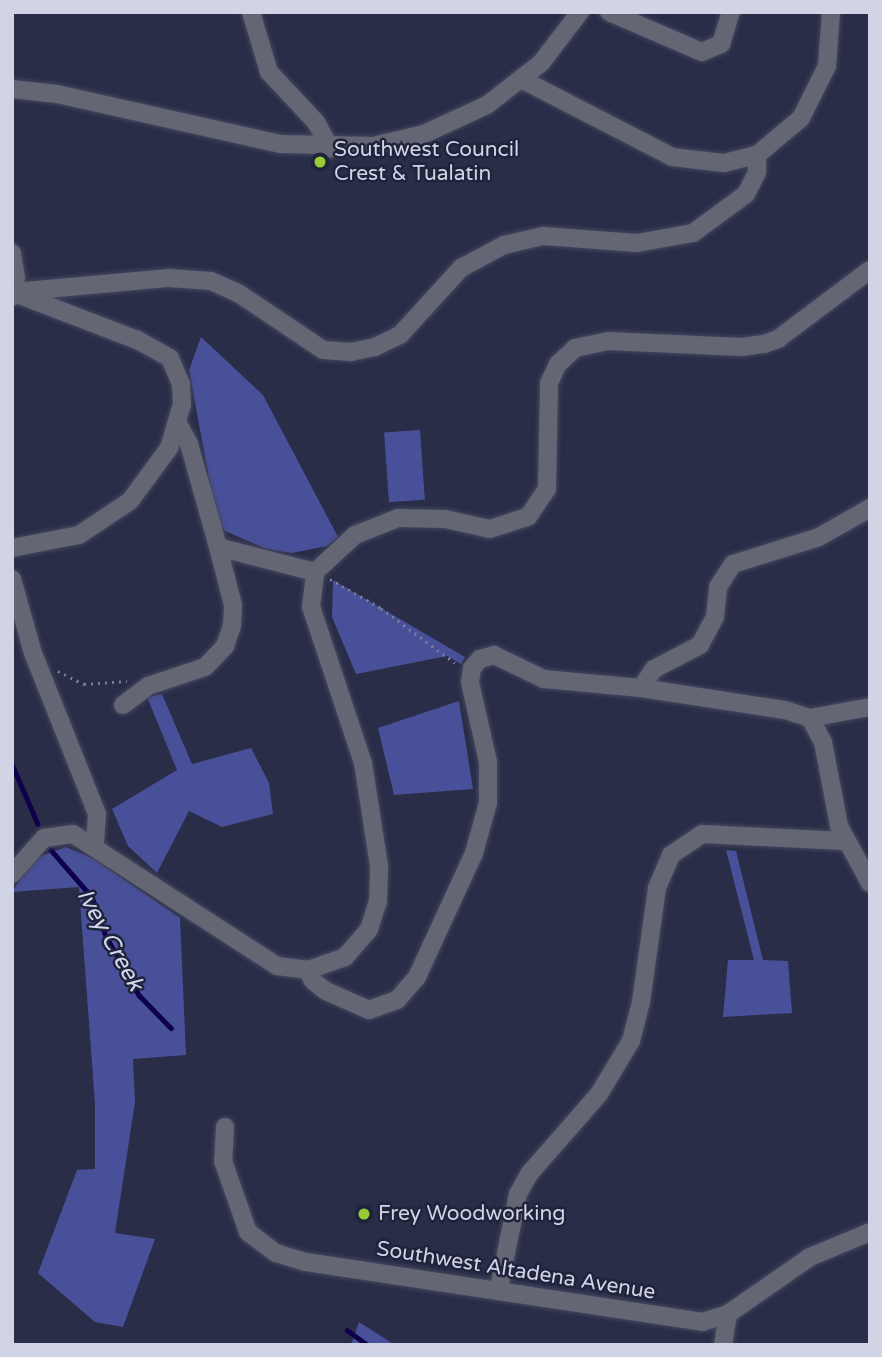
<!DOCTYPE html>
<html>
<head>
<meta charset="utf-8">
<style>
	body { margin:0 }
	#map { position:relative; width:882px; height:1357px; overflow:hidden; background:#292d47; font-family:"Varela Round",sans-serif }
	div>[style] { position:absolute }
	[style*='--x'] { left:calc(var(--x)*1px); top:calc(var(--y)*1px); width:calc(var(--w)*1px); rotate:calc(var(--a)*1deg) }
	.green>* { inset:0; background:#49509a; transform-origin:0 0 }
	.stream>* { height:4.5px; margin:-2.25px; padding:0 2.25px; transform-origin:2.25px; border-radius:2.25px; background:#0f004b }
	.path>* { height:2.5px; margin-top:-1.25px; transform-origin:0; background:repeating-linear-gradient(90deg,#7b7e94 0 2px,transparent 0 7px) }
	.roads { filter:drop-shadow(0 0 2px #444860) drop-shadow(0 0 2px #444860) }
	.minor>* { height:18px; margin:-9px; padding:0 9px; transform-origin:9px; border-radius:9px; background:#646674 }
	.dots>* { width:19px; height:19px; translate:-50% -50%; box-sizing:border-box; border:4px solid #20233c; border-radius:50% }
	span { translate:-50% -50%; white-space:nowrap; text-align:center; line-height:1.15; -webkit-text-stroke:5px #20233c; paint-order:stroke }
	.poi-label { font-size:21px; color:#d1d4e5 }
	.left { translate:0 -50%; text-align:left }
	.street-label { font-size:21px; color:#d1d4e5 }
	.water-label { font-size:23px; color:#d4d8ef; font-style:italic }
	.frame { position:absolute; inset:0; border:14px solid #d1d4e5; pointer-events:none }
</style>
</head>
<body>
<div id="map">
	<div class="green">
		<i style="clip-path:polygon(201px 337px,263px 395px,338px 537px,327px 546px,292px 553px,266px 549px,225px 531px,217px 522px,189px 370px)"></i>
		<i style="left:420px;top:430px;width:70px;height:36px;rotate:86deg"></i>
		<i style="clip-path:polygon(333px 580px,465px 657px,461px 664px,447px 656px,356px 674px,332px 617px)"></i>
		<i style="clip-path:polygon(162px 694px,192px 764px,251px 748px,269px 783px,273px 814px,222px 827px,189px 811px,157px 873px,128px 846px,112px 809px,177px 770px,147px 697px)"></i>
		<i style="clip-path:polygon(459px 701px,473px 789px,394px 795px,378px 728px)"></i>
		<i style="clip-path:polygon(66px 847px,94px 859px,180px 918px,186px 1055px,133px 1059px,135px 1102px,115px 1233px,155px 1239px,123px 1327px,95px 1322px,38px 1273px,77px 1170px,95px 1169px,95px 1104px,79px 887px,12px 892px,33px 859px)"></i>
		<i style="clip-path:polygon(726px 850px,736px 851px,763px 960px,788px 961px,792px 1013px,723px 1017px,728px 960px,754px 960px)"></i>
		<i style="clip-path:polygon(359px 1322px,395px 1345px,396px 1345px,351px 1345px)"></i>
	</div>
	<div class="stream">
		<i style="--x:12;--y:764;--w:65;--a:66.6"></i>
		<i style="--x:51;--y:850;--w:62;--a:48.9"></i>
		<i style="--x:92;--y:897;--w:41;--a:70.3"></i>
		<i style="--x:106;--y:936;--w:68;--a:60.8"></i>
		<i style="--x:139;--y:995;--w:46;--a:45.9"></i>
		<i style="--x:347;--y:1330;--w:26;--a:36"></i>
	</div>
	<div class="path">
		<i style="--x:330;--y:579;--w:59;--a:29.6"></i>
		<i style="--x:381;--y:608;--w:92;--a:36.6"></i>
		<i style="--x:58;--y:671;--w:29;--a:27"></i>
		<i style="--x:84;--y:684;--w:43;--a:-4"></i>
	</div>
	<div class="roads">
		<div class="minor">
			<i style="--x:251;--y:12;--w:63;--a:73.3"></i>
			<i style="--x:269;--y:72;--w:69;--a:46.8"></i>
			<i style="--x:316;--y:122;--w:30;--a:62"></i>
			<i style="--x:609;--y:12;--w:101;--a:23.3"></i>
			<i style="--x:702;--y:52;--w:21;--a:-23"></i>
			<i style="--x:721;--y:44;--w:34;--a:-73"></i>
			<i style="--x:523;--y:80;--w:168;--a:27.3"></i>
			<i style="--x:672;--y:157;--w:52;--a:6.6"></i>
			<i style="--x:724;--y:163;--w:34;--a:-14"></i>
			<i style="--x:757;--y:155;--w:57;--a:-40.1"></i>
			<i style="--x:801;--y:118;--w:58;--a:-63.4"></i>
			<i style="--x:827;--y:66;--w:54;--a:-85.8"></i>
			<i style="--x:12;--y:89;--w:45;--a:6.3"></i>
			<i style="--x:57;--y:94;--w:230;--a:12.6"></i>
			<i style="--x:281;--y:144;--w:92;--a:1.2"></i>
			<i style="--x:373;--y:146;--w:52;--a:-13.2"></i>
			<i style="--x:424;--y:134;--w:69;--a:-24.7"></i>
			<i style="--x:487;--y:105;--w:68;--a:-37.9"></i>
			<i style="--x:541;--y:63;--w:64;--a:-52.6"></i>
			<i style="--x:12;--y:253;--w:25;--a:81"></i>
			<i style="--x:16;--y:278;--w:19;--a:102"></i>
			<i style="--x:14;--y:292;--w:156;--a:-5.2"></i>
			<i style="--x:169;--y:278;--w:42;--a:4.1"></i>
			<i style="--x:211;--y:281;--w:30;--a:24"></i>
			<i style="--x:238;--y:293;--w:102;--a:33.8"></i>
			<i style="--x:323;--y:350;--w:28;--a:4"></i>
			<i style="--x:351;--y:352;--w:25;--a:-12"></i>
			<i style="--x:375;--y:347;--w:28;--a:-26"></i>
			<i style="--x:400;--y:335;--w:91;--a:-47.7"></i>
			<i style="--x:461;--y:268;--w:49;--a:-28.1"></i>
			<i style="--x:504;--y:245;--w:40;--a:-13"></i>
			<i style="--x:543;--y:236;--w:94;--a:4.3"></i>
			<i style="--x:637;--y:243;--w:57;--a:-10.1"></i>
			<i style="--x:693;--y:233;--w:66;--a:-36.3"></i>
			<i style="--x:746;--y:194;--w:25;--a:-63"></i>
			<i style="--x:757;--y:172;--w:17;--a:-90"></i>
			<i style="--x:218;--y:547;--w:100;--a:14.5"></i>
			<i style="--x:12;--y:548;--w:68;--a:-11"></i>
			<i style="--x:79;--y:535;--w:61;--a:-33.7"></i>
			<i style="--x:130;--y:501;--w:66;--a:-53.7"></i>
			<i style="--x:169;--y:448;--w:46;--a:-73.5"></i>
			<i style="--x:182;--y:404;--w:20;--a:-93"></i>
			<i style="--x:181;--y:384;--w:28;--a:-113"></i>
			<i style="--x:170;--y:358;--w:38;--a:-151"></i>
			<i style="--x:137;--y:340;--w:129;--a:-159"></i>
			<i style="--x:12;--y:579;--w:77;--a:74.2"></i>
			<i style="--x:33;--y:653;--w:173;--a:68.3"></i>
			<i style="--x:97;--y:814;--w:31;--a:94"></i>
			<i style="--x:641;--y:688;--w:23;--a:-56"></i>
			<i style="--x:654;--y:669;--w:52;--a:-27.6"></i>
			<i style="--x:700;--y:645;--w:32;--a:-62"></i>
			<i style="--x:715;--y:617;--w:30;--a:-84"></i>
			<i style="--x:718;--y:587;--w:27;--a:-57"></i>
			<i style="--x:733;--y:564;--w:90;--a:-17.4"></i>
			<i style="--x:819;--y:537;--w:59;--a:-29.6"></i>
			<i style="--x:123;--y:705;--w:31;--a:-37"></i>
			<i style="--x:148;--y:686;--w:60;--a:-18.4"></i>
			<i style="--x:205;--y:667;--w:29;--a:-46"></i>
			<i style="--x:225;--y:646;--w:21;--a:-71"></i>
			<i style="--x:232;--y:626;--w:21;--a:-87"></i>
			<i style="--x:233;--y:605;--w:60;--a:-104.5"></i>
			<i style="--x:218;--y:547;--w:107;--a:-105.7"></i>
			<i style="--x:189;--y:444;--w:24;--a:-118"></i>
			<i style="--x:810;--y:718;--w:27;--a:62"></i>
			<i style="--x:823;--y:742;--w:86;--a:79.2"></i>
			<i style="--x:839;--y:826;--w:65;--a:61.5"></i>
			<i style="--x:12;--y:874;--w:48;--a:-48.4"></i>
			<i style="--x:44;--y:838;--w:29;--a:-8"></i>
			<i style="--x:73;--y:834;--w:243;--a:32.9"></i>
			<i style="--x:277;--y:966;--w:31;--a:7"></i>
			<i style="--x:308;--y:970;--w:39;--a:-19"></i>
			<i style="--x:345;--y:957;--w:37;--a:-49"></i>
			<i style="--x:369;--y:929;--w:29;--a:-72"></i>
			<i style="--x:378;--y:901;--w:35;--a:-88"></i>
			<i style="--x:379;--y:866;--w:104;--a:-98.8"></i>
			<i style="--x:363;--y:763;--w:164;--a:-108.4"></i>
			<i style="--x:311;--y:607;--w:35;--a:-83"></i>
			<i style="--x:315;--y:572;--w:54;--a:-42.8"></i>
			<i style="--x:355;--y:535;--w:46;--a:-21.6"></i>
			<i style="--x:398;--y:518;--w:47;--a:1.2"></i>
			<i style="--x:445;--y:519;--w:46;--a:12.5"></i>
			<i style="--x:490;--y:529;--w:40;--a:-18"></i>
			<i style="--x:528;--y:517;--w:34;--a:-56"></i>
			<i style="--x:547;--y:489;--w:106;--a:-88.9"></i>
			<i style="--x:549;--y:383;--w:21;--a:-65"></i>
			<i style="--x:558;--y:364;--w:23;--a:-43"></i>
			<i style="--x:575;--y:348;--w:34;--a:-12"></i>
			<i style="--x:608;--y:341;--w:134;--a:2.6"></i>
			<i style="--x:742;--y:347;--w:22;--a:-8"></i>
			<i style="--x:764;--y:344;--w:15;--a:-20"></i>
			<i style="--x:778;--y:339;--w:115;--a:-36.9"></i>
			<i style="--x:308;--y:970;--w:12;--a:66"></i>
			<i style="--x:313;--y:981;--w:16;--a:38"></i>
			<i style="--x:326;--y:991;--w:47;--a:23.8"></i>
			<i style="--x:369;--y:1010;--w:30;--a:-20"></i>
			<i style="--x:397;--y:1000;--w:30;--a:-49"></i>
			<i style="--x:417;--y:977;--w:136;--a:-65.3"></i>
			<i style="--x:474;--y:853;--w:52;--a:-74.4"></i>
			<i style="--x:488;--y:803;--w:41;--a:-90"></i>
			<i style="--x:488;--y:762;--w:82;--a:-102.7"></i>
			<i style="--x:470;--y:682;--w:14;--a:-82"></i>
			<i style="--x:472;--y:668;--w:12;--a:-48"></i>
			<i style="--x:480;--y:659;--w:15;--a:-16"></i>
			<i style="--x:494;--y:655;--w:55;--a:25.6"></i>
			<i style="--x:544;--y:679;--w:97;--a:5.3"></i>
			<i style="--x:641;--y:688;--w:146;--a:8.7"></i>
			<i style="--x:785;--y:710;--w:26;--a:18"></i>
			<i style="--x:810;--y:718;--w:61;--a:-10.4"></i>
			<i style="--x:225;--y:1127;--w:34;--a:93"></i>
			<i style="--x:223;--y:1161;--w:75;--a:70.6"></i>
			<i style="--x:248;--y:1232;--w:35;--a:37"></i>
			<i style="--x:276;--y:1253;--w:31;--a:17"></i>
			<i style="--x:306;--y:1262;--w:401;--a:8.6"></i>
			<i style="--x:702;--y:1322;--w:27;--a:-17"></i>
			<i style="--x:728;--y:1314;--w:100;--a:-34.8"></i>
			<i style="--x:810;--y:1257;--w:65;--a:-22.6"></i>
			<i style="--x:499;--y:1288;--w:96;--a:-78.6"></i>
			<i style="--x:518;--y:1194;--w:23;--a:-61"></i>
			<i style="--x:529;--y:1174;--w:106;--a:-48.8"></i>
			<i style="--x:599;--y:1094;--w:62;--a:-58.9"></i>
			<i style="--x:631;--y:1041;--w:40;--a:-75.6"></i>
			<i style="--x:641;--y:1002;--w:115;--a:-82"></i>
			<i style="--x:657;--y:888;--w:36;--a:-67"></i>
			<i style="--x:671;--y:855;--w:37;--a:-34"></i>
			<i style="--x:702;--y:834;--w:143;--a:2.8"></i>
			<i style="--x:723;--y:1345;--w:31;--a:-81"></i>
		</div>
	</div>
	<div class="dots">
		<i style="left:320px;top:162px;background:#99cb36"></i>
		<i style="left:364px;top:1214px;background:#99cb36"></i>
	</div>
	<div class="poi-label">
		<span class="left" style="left:334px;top:162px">Southwest Council<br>Crest &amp; Tualatin</span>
		<span class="left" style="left:378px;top:1214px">Frey Woodworking</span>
	</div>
	<div class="street-label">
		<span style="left:516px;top:1271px;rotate:9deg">Southwest Altadena Avenue</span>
	</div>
	<div class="water-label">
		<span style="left:110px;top:940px;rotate:61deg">Ivey Creek</span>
	</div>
	<div class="frame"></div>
</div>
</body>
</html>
